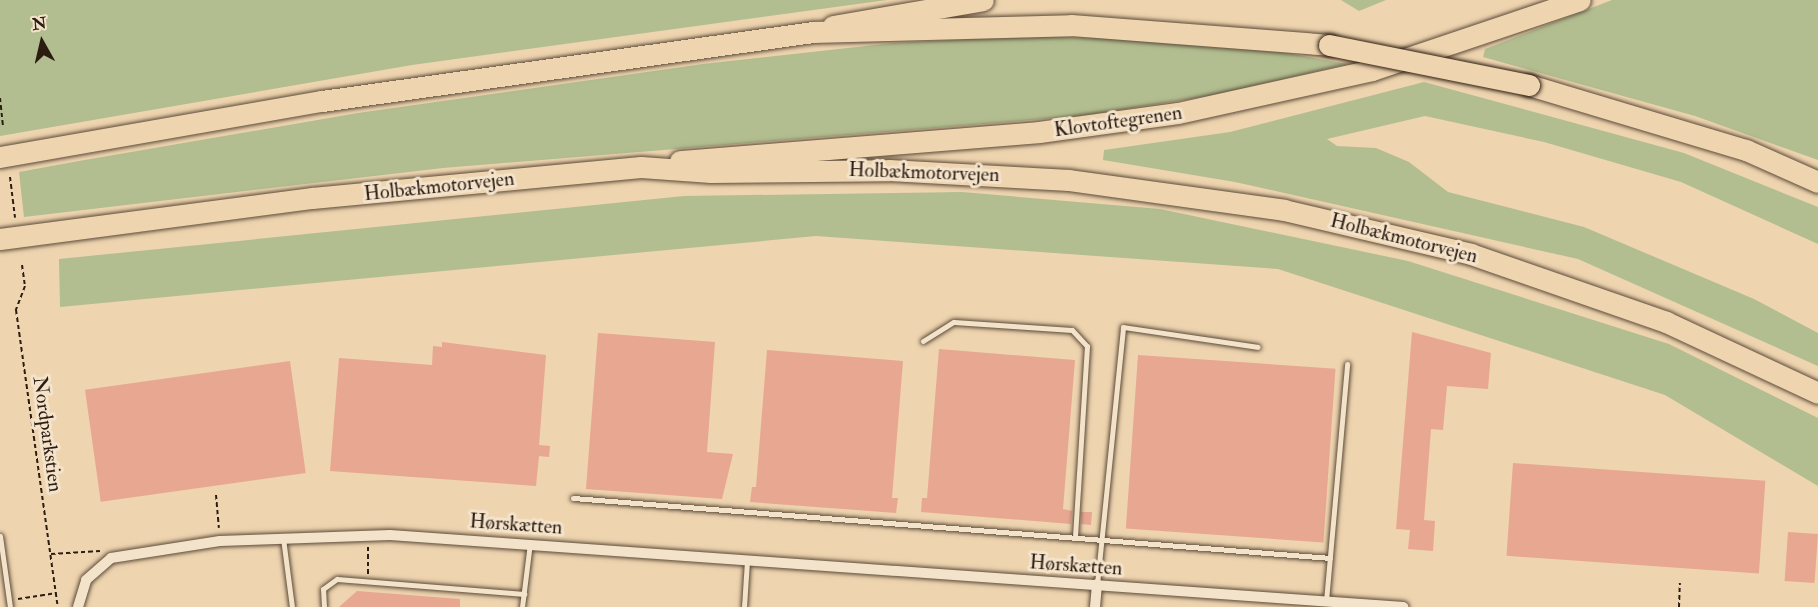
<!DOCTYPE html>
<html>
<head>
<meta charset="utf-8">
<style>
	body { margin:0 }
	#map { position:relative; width:1818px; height:607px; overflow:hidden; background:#eed4af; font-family:"IM FELL Double Pica",serif }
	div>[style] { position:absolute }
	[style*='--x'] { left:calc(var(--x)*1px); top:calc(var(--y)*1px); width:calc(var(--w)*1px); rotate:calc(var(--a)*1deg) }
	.green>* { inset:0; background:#b2be90 }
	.building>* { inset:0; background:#e8a791; transform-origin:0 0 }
	.path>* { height:2px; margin-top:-1px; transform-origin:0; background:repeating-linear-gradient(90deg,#2c1d12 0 4.5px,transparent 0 7.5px) }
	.roads { filter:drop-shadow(0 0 2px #5c4b39) drop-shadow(0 0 2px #5c4b39) }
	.service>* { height:5px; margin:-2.5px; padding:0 2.5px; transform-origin:2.5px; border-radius:2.5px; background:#f4e3cb }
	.minor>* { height:10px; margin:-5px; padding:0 5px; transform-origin:5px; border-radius:5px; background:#f4e3cb }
	.motorway>* { height:21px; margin:-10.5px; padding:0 10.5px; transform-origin:10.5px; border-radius:10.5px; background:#eed4af }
	.bridges { filter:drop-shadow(0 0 2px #2c1d12) drop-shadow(0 0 2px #2c1d12) }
	.motorway-bridge>* { height:21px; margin:-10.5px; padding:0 10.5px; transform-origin:10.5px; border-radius:10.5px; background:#eed4af }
	span { translate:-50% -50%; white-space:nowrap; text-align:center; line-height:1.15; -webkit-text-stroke:6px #f4e3cb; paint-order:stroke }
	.street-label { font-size:20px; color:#2c1d12 }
	.north { position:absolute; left:12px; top:12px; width:60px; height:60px; -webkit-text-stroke:4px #f4e3cb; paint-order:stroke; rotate:352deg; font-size:16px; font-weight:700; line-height:24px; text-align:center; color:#2c1d12 }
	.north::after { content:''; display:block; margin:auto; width:21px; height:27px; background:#2c1d12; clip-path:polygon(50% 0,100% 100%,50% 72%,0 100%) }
</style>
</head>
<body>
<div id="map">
	<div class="green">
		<i style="clip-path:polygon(0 0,887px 0,412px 65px,0 136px)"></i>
		<i style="clip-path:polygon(1341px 0,1386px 0,1359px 11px)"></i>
		<i style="clip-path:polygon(1612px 0,1818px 0,1818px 160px,1695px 116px,1483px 57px,1485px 49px)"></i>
		<i style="clip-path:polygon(1010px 37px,1141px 38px,1254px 47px,1347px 64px,1221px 94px,1081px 116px,443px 168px,24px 217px,19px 172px,79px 161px,358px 113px,703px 64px,893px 43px)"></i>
		<i style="clip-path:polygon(1424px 82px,1684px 153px,1818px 207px,1818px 244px,1681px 182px,1544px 142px,1425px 116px,1327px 139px,1337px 146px,1376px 148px,1409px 162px,1448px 192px,1584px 227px,1754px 299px,1818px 333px,1818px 366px,1578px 259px,1235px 182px,1103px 160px,1104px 150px,1230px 132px)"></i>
		<i style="clip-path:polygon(962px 192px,1160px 209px,1408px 261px,1669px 344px,1818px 418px,1818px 486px,1665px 395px,1278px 269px,816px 236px,60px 307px,59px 259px,684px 196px)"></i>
	</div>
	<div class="building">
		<i style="clip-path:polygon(1412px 332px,1491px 353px,1488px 389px,1447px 386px,1443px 430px,1431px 429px,1424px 520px,1435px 521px,1433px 551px,1408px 549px,1410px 530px,1396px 529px)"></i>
		<i style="clip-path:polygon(598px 333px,715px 342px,707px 452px,733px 454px,722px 499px,586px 489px)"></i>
		<i style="clip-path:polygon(442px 342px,546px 355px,539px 445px,550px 446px,549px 457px,539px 456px,536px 486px,330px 471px,339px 358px,432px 365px,433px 346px,442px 347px)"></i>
		<i style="clip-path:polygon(939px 349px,1075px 360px,1063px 509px,1072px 511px,1071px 524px,921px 512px,922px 498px,927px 498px)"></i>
		<i style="clip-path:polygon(767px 350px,903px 361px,892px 498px,898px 498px,896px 513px,750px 502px,752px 487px,756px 487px)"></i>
		<i style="left:1138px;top:355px;width:198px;height:174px;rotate:4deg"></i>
		<i style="left:290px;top:361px;width:113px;height:207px;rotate:82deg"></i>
		<i style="left:1513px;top:463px;width:253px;height:93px;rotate:4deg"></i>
		<i style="clip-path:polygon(1081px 512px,1092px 512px,1091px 525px,1081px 524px)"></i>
		<i style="left:1788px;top:532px;width:30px;height:49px;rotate:4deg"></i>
		<i style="clip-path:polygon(357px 591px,460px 599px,460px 607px,339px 607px)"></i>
	</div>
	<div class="path">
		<i style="--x:0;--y:98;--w:30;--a:84"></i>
		<i style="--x:10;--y:177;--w:41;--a:83"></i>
		<i style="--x:22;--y:265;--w:21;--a:82"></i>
		<i style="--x:25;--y:286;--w:26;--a:111"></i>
		<i style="--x:16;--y:310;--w:300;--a:82"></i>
		<i style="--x:216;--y:495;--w:33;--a:85"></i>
		<i style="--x:51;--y:554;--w:49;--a:-3.5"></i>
		<i style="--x:368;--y:574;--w:27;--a:-90"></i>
		<i style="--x:18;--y:599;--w:39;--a:-9"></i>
		<i style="--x:1679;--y:607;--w:24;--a:-88"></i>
	</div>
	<div class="roads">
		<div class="service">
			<i style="--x:923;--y:341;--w:36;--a:-32"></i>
			<i style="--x:954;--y:322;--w:118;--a:3.9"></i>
			<i style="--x:1072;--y:330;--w:22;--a:47"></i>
			<i style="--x:1087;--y:346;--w:191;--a:93.6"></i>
			<i style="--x:573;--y:498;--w:759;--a:4.53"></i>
			<i style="--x:0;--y:536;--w:72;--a:82"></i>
			<i style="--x:283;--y:538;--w:70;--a:82.6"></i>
			<i style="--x:1097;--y:584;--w:258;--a:-84.2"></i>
			<i style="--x:1123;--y:327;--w:136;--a:8.4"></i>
			<i style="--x:1326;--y:601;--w:238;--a:-84.9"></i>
			<i style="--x:324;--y:607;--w:18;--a:-93"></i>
			<i style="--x:323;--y:589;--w:17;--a:-36"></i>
			<i style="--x:337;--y:579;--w:188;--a:4.6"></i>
			<i style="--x:522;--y:607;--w:64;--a:-82.9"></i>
			<i style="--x:744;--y:607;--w:47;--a:-86.3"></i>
		</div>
		<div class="minor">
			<i style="--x:78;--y:607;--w:28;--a:-73"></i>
			<i style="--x:86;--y:580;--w:33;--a:-41"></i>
			<i style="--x:111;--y:558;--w:110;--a:-8.9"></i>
			<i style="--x:220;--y:541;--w:170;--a:-2"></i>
			<i style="--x:390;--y:535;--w:1016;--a:4.07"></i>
			<i style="--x:1095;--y:607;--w:23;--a:-85"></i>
		</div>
		<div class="motorway">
			<i style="--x:833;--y:26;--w:152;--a:-9.8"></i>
			<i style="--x:1529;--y:85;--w:227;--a:16.7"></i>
			<i style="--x:1746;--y:150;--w:79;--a:24"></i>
			<i style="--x:0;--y:157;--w:327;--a:-9.9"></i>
			<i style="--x:322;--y:101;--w:495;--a:-8"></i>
			<i style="--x:812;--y:32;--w:259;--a:-1.5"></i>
			<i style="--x:1071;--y:25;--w:259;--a:4.4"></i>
			<i style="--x:680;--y:161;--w:360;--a:-4.6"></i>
			<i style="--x:1039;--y:132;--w:140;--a:-7.8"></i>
			<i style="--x:1178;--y:113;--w:199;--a:-12.5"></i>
			<i style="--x:1372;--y:70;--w:219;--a:-18.6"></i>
			<i style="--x:0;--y:239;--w:315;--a:-7.5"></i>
			<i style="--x:312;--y:198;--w:330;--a:-5.4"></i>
			<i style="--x:641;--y:167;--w:70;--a:4.1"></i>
			<i style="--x:711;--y:172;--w:178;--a:-0.6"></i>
			<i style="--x:889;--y:170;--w:180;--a:3.2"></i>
			<i style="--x:1069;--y:180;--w:217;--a:7.9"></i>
			<i style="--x:1284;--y:210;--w:192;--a:13.2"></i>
			<i style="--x:1471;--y:254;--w:207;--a:19.2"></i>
			<i style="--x:1666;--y:322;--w:168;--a:25"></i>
		</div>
	</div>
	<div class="bridges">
		<div class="motorway-bridge">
			<i style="--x:1329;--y:45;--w:204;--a:11.3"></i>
		</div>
	</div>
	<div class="street-label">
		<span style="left:1118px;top:121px;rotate:-8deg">Klovtoftegrenen</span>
		<span style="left:924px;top:172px;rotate:2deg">Holbækmotorvejen</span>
		<span style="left:439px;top:186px;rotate:-6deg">Holbækmotorvejen</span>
		<span style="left:1404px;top:238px;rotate:14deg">Holbækmotorvejen</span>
		<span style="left:48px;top:434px;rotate:82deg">Nordparkstien</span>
		<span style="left:516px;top:524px;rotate:4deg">Hørskætten</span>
		<span style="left:1076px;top:565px;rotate:4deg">Hørskætten</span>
	</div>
	<div class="north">N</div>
</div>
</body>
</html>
